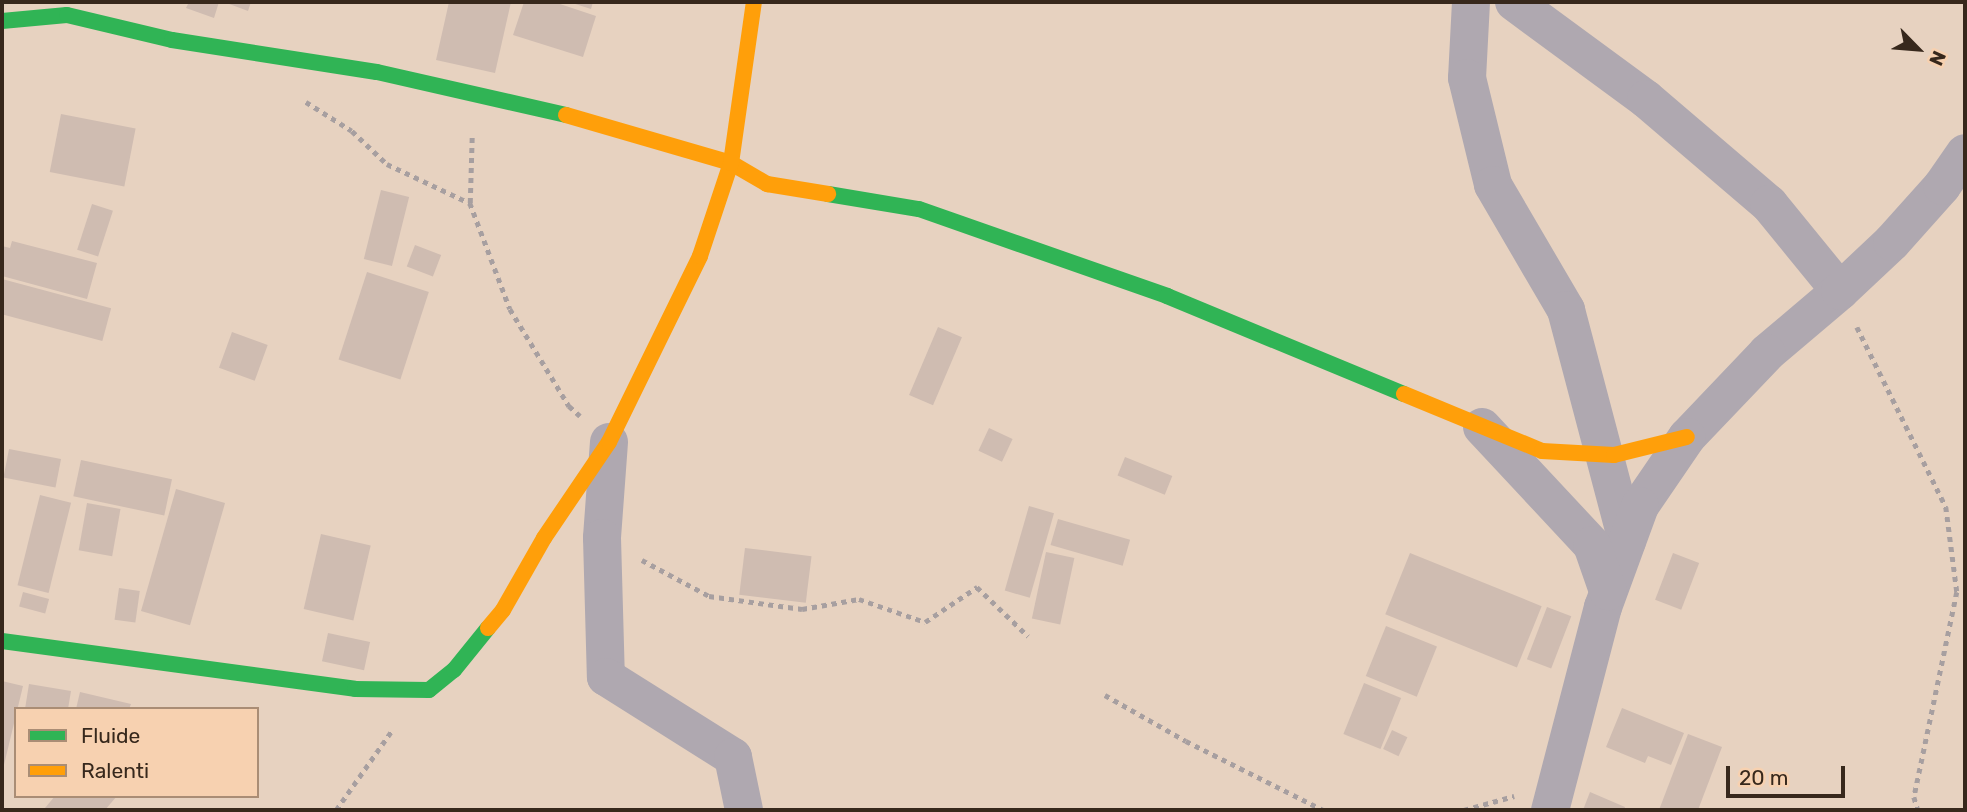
<!DOCTYPE html>
<html>
<head>
<meta charset="utf-8">
<style>
	body { margin:0 }
	#map { position:relative; width:1967px; height:812px; overflow:hidden; background:#e7d2c0; font-family:Rubik,sans-serif }
	div>[style] { position:absolute }
	[style*='--x'] { left:calc(var(--x)*1px); top:calc(var(--y)*1px); width:calc(var(--w)*1px); rotate:calc(var(--a)*1deg) }
	.building>* { inset:0; background:#cfbcb1; transform-origin:0 0 }
	.path>* { height:4.5px; margin-top:-2.25px; transform-origin:0; background:repeating-linear-gradient(90deg,#a79fa0 0 5px,transparent 0 10px) }
	.street>* { height:38px; margin:-19px; padding:0 19px; transform-origin:19px; border-radius:19px; background:#afa8b0 }
	.fast>* { height:16px; margin:-8px; padding:0 8px; transform-origin:8px; border-radius:8px; background:#30b455 }
	.slow>* { height:16px; margin:-8px; padding:0 8px; transform-origin:8px; border-radius:8px; background:#ff9f0a }
	span { translate:-50% -50%; white-space:nowrap; text-align:center; line-height:1.15; -webkit-text-stroke:6px #f7d1b0; paint-order:stroke }
	.frame { position:absolute; inset:0; border:4px solid #37281c; pointer-events:none }
	.legend { position:absolute; left:14px; top:707px; width:245px; height:91px; box-sizing:border-box; background:#f7d1b0; border:2px solid #aa8d75; margin:0; padding:9px 12px; list-style:none; font-size:21px; color:#37281c }
	.legend li { display:flex; align-items:center; gap:14px; height:35px }
	.legend b { width:35px; border:2px solid #aa8d75 }
	.north { position:absolute; left:1883px; top:14px; width:70px; height:70px; -webkit-text-stroke:5px #f7d1b0; paint-order:stroke; rotate:115deg; font-size:19px; font-weight:700; line-height:28px; text-align:center; color:#37281c }
	.north::after { content:''; display:block; margin:auto; width:24px; height:32px; background:#37281c; clip-path:polygon(50% 0,100% 100%,50% 72%,0 100%) }
	.scale { position:absolute; left:1726px; top:766px; width:119px; height:32px; box-sizing:border-box; border:4px solid #37281c; border-top:0; padding-left:9px; font-size:21px; line-height:24px; white-space:nowrap; color:#37281c; -webkit-text-stroke:5px #f7d1b0; paint-order:stroke }
</style>
</head>
<body>
<div id="map">
	<div class="building">
		<i style="clip-path:polygon(189px 2px,219px 2px,214px 18px,186px 8px)"></i>
		<i style="clip-path:polygon(224px 2px,251px 2px,248px 11px)"></i>
		<i style="clip-path:polygon(449px 2px,511px 2px,495px 73px,436px 60px)"></i>
		<i style="clip-path:polygon(524px 2px,554px 2px,596px 16px,583px 57px,513px 35px)"></i>
		<i style="clip-path:polygon(569px 2px,593px 2px,591px 9px)"></i>
		<i style="left:61px;top:114px;width:76px;height:59px;rotate:11deg"></i>
		<i style="left:381px;top:190px;width:29px;height:71px;rotate:14deg"></i>
		<i style="left:92px;top:204px;width:22px;height:48px;rotate:18deg"></i>
		<i style="clip-path:polygon(12px 241px,97px 263px,87px 299px,2px 276px,2px 246px,10px 248px)"></i>
		<i style="left:415px;top:245px;width:28px;height:23px;rotate:21deg"></i>
		<i style="left:367px;top:272px;width:65px;height:92px;rotate:18deg"></i>
		<i style="left:2px;top:279px;width:113px;height:34px;rotate:15deg"></i>
		<i style="left:938px;top:327px;width:26px;height:74px;rotate:23deg"></i>
		<i style="left:232px;top:332px;width:38px;height:38px;rotate:20deg"></i>
		<i style="left:989px;top:428px;width:26px;height:25px;rotate:25deg"></i>
		<i style="left:9px;top:449px;width:53px;height:29px;rotate:11deg"></i>
		<i style="left:1125px;top:457px;width:51px;height:20px;rotate:22deg"></i>
		<i style="left:81px;top:460px;width:93px;height:37px;rotate:12deg"></i>
		<i style="left:176px;top:489px;width:51px;height:127px;rotate:16deg"></i>
		<i style="left:40px;top:495px;width:32px;height:93px;rotate:14deg"></i>
		<i style="left:87px;top:503px;width:34px;height:48px;rotate:10deg"></i>
		<i style="left:1029px;top:506px;width:26px;height:88px;rotate:16deg"></i>
		<i style="left:1058px;top:519px;width:75px;height:27px;rotate:16deg"></i>
		<i style="left:321px;top:534px;width:51px;height:77px;rotate:13deg"></i>
		<i style="left:745px;top:548px;width:67px;height:47px;rotate:7deg"></i>
		<i style="left:1046px;top:552px;width:29px;height:68px;rotate:12deg"></i>
		<i style="left:1410px;top:553px;width:142px;height:66px;rotate:22deg"></i>
		<i style="left:1673px;top:553px;width:28px;height:50px;rotate:21deg"></i>
		<i style="left:119px;top:588px;width:21px;height:32px;rotate:8deg"></i>
		<i style="left:23px;top:592px;width:27px;height:15px;rotate:15deg"></i>
		<i style="left:1547px;top:607px;width:26px;height:56px;rotate:21deg"></i>
		<i style="left:1386px;top:626px;width:55px;height:54px;rotate:22deg"></i>
		<i style="left:328px;top:633px;width:43px;height:29px;rotate:12deg"></i>
		<i style="clip-path:polygon(2px 681px,23px 686px,3px 769px,2px 769px)"></i>
		<i style="left:1364px;top:683px;width:40px;height:55px;rotate:22deg"></i>
		<i style="clip-path:polygon(29px 684px,71px 691px,68px 709px,25px 709px)"></i>
		<i style="clip-path:polygon(80px 692px,131px 704px,129px 709px,76px 709px)"></i>
		<i style="clip-path:polygon(1622px 708px,1684px 733px,1671px 765px,1648px 756px,1645px 763px,1606px 747px)"></i>
		<i style="left:1392px;top:730px;width:17px;height:21px;rotate:25deg"></i>
		<i style="clip-path:polygon(1688px 734px,1722px 747px,1698px 810px,1659px 810px)"></i>
		<i style="clip-path:polygon(1590px 792px,1625px 807px,1624px 810px,1583px 810px)"></i>
		<i style="clip-path:polygon(55px 796px,117px 796px,105px 810px,48px 810px,45px 808px)"></i>
	</div>
	<div class="path">
		<i style="--x:306;--y:102;--w:54;--a:32.2"></i>
		<i style="--x:352;--y:131;--w:48;--a:43.3"></i>
		<i style="--x:387;--y:164;--w:92;--a:25.2"></i>
		<i style="--x:470;--y:203;--w:113;--a:69.3"></i>
		<i style="--x:510;--y:309;--w:114;--a:58.7"></i>
		<i style="--x:569;--y:406;--w:15;--a:42"></i>
		<i style="--x:470;--y:203;--w:69;--a:-88.3"></i>
		<i style="--x:1857;--y:327;--w:201;--a:63.7"></i>
		<i style="--x:1946;--y:507;--w:86;--a:82.6"></i>
		<i style="--x:1957;--y:592;--w:209;--a:101.8"></i>
		<i style="--x:1914;--y:797;--w:14;--a:73"></i>
		<i style="--x:642;--y:560;--w:76;--a:28.2"></i>
		<i style="--x:709;--y:596;--w:94;--a:8"></i>
		<i style="--x:802;--y:609;--w:58;--a:-10"></i>
		<i style="--x:859;--y:599;--w:70;--a:19.2"></i>
		<i style="--x:925;--y:622;--w:63;--a:-33.9"></i>
		<i style="--x:977;--y:587;--w:71;--a:43.9"></i>
		<i style="--x:1105;--y:695;--w:93;--a:29.6"></i>
		<i style="--x:1186;--y:741;--w:153;--a:26.7"></i>
		<i style="--x:336;--y:810;--w:99;--a:-54.9"></i>
		<i style="--x:1464;--y:810;--w:52;--a:-15.6"></i>
	</div>
	<div class="street">
		<i style="--x:1471;--y:2;--w:76;--a:93"></i>
		<i style="--x:1467;--y:78;--w:110;--a:76.3"></i>
		<i style="--x:1493;--y:185;--w:145;--a:59.7"></i>
		<i style="--x:1566;--y:310;--w:239;--a:75.2"></i>
		<i style="--x:1514;--y:2;--w:164;--a:36.3"></i>
		<i style="--x:1646;--y:99;--w:162;--a:40.5"></i>
		<i style="--x:1769;--y:204;--w:112;--a:50.8"></i>
		<i style="--x:1840;--y:291;--w:96;--a:139.7"></i>
		<i style="--x:1767;--y:353;--w:116;--a:133.6"></i>
		<i style="--x:1687;--y:437;--w:83;--a:124.3"></i>
		<i style="--x:1640;--y:506;--w:108;--a:110.1"></i>
		<i style="--x:1603;--y:607;--w:210;--a:104.6"></i>
		<i style="--x:1840;--y:291;--w:71;--a:-43.3"></i>
		<i style="--x:1892;--y:242;--w:75;--a:-48.2"></i>
		<i style="--x:1942;--y:186;--w:40;--a:-55.1"></i>
		<i style="--x:1482;--y:427;--w:161;--a:47"></i>
		<i style="--x:1592;--y:545;--w:49;--a:70.8"></i>
		<i style="--x:609;--y:442;--w:96;--a:94.2"></i>
		<i style="--x:602;--y:538;--w:139;--a:88.4"></i>
		<i style="--x:606;--y:677;--w:150;--a:32.2"></i>
		<i style="--x:733;--y:757;--w:54;--a:78.3"></i>
	</div>
	<div class="fast">
		<i style="--x:2;--y:21;--w:65;--a:-5.3"></i>
		<i style="--x:67;--y:15;--w:108;--a:13.4"></i>
		<i style="--x:172;--y:40;--w:207;--a:8.9"></i>
		<i style="--x:377;--y:72;--w:194;--a:12.8"></i>
		<i style="--x:828;--y:194;--w:92;--a:9.4"></i>
		<i style="--x:919;--y:209;--w:263;--a:19.3"></i>
		<i style="--x:1167;--y:296;--w:256;--a:22.5"></i>
		<i style="--x:2;--y:641;--w:356;--a:7.7"></i>
		<i style="--x:355;--y:689;--w:74;--a:0.8"></i>
		<i style="--x:429;--y:690;--w:32;--a:-39"></i>
		<i style="--x:454;--y:670;--w:54;--a:-51"></i>
	</div>
	<div class="slow">
		<i style="--x:566;--y:115;--w:172;--a:16.2"></i>
		<i style="--x:731;--y:163;--w:42;--a:30.3"></i>
		<i style="--x:767;--y:184;--w:62;--a:9.3"></i>
		<i style="--x:1404;--y:394;--w:149;--a:22.4"></i>
		<i style="--x:1542;--y:451;--w:72;--a:3.2"></i>
		<i style="--x:1614;--y:455;--w:75;--a:-13.9"></i>
		<i style="--x:488;--y:628;--w:23;--a:-50"></i>
		<i style="--x:503;--y:610;--w:83;--a:-60.3"></i>
		<i style="--x:544;--y:538;--w:116;--a:-55.9"></i>
		<i style="--x:609;--y:442;--w:207;--a:-63.9"></i>
		<i style="--x:700;--y:256;--w:98;--a:-71.6"></i>
		<i style="--x:731;--y:163;--w:163;--a:-81.9"></i>
	</div>
	<div class="frame"></div>
	<ul class="legend">
	<li><b style="height:9px;background:#30b455"></b>Fluide</li>
	<li><b style="height:9px;background:#ff9f0a"></b>Ralenti</li>
	</ul>
	<div class="north">N</div>
	<div class="scale">20 m</div>
</div>
</body>
</html>
